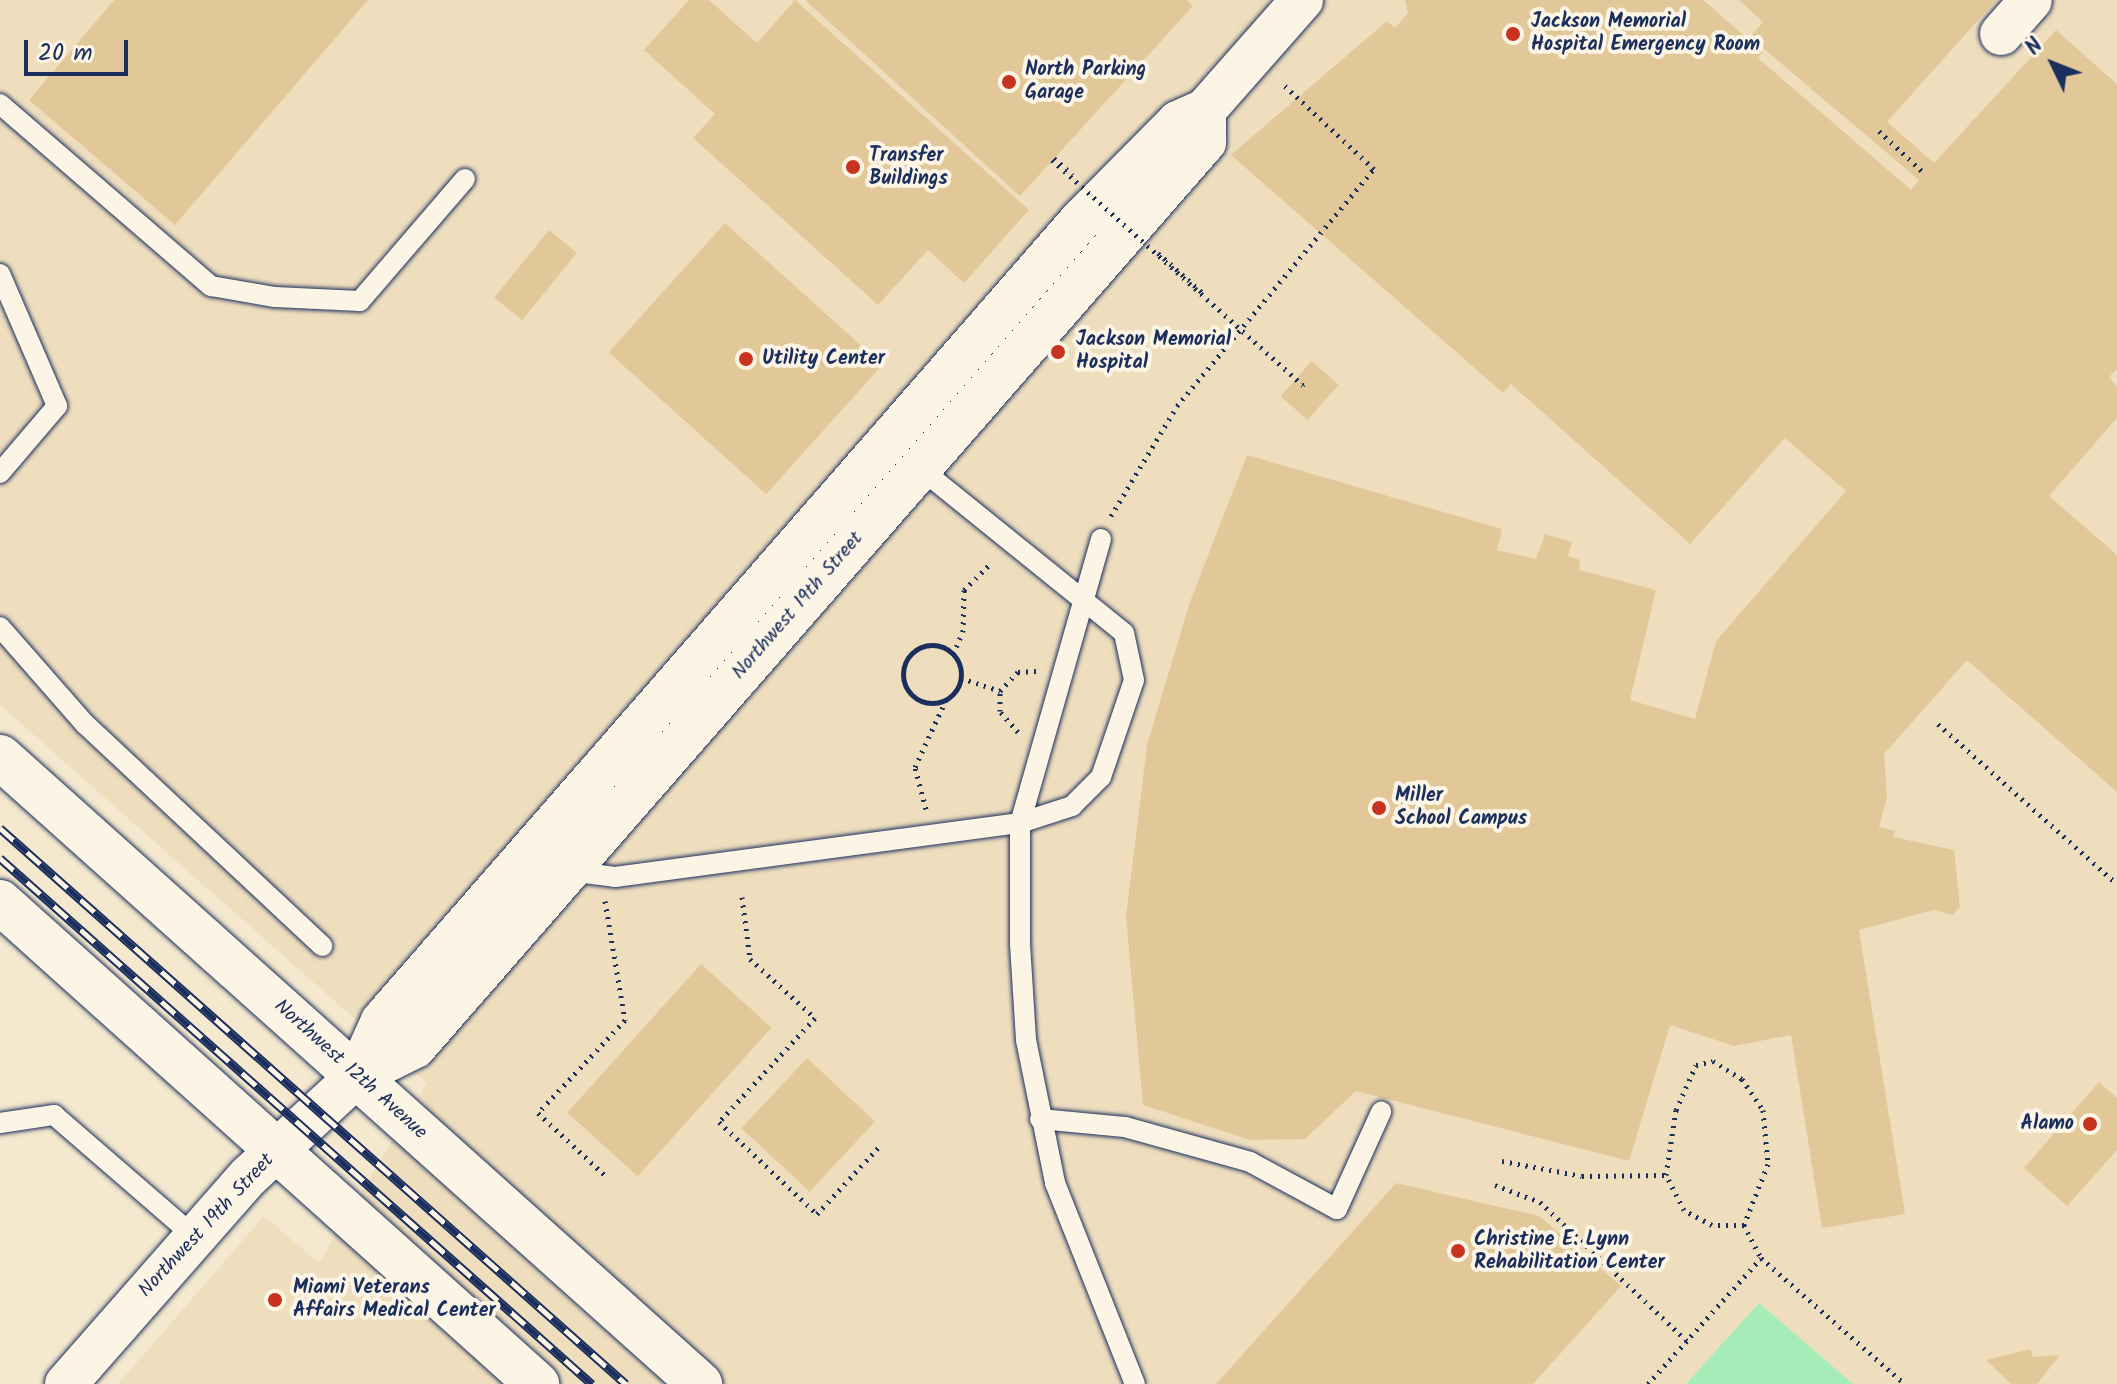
<!DOCTYPE html>
<html>
<head>
<meta charset="utf-8">
<style>
	body { margin:0 }
	#map { position:relative; width:2117px; height:1384px; overflow:hidden; background:#f4e8ce; font-family:Kalam,sans-serif }
	div>[style] { position:absolute }
	[style*='--x'] { left:calc(var(--x)*1px); top:calc(var(--y)*1px); width:calc(var(--w)*1px); rotate:calc(var(--a)*1deg) }
	.built>* { inset:0; background:#efdebe }
	.green>* { inset:0; background:#a5ecb9 }
	.building>* { inset:0; background:#e2c898; transform-origin:0 0 }
	.path>* { height:5px; margin-top:-2.5px; transform-origin:0; background:repeating-linear-gradient(90deg,#1b2f5e 0 2px,transparent 0 8px) }
	.path>.ring { margin:-2.5px; padding:0; box-sizing:content-box; background:none; border:5px solid #1b2f5e; border-radius:50% }
	.roads { filter:drop-shadow(0 0 2px #1b2f5e) drop-shadow(0 0 2px #1b2f5e) }
	.service>* { height:20px; margin:-10px; padding:0 10px; transform-origin:10px; border-radius:10px; background:#fcf5e5 }
	.minor>* { height:42px; margin:-21px; padding:0 21px; transform-origin:21px; border-radius:21px; background:#fcf5e5 }
	.secondary>* { height:44px; margin:-22px; padding:0 22px; transform-origin:22px; border-radius:22px; background:#fcf5e5 }
	.rail>* { height:9px; margin-top:-4.5px; transform-origin:0; background:repeating-linear-gradient(90deg,#fcf5e5 0 18px,#1b2f5e 0 36px); box-sizing:border-box; border-block:2px solid #1b2f5e }
	.path-bridge>* { height:5px; margin-top:-2.5px; transform-origin:0; background:repeating-linear-gradient(90deg,#1b2f5e 0 2px,transparent 0 8px) }
	.dots>* { width:22px; height:22px; translate:-50% -50%; box-sizing:border-box; border:4px solid #fcf5e5; border-radius:50% }
	span { translate:-50% -50%; white-space:nowrap; text-align:center; line-height:1.15; -webkit-text-stroke:8px #fcf5e5; paint-order:stroke }
	.poi-label { font-size:20px; color:#1b2f5e; font-weight:700 }
	.left { translate:0 -50%; text-align:left }
	.right { translate:-100% -50%; text-align:right }
	.street-label { font-size:20px; color:#1b2f5e }
	.north { position:absolute; left:2013px; top:24px; width:80px; height:80px; -webkit-text-stroke:6px #fcf5e5; paint-order:stroke; rotate:313deg; font-size:22px; font-weight:700; line-height:32px; text-align:center; color:#1b2f5e }
	.north::after { content:''; display:block; margin:auto; width:28px; height:36px; background:#1b2f5e; clip-path:polygon(50% 0,100% 100%,50% 72%,0 100%) }
	.scale { position:absolute; left:24px; top:40px; width:104px; height:36px; box-sizing:border-box; border:4px solid #1b2f5e; border-top:0; padding-left:10px; font-size:24px; line-height:28px; white-space:nowrap; color:#1b2f5e; -webkit-text-stroke:6px #fcf5e5; paint-order:stroke }
</style>
</head>
<body>
<div id="map">
	<div class="built">
		<i style="clip-path:polygon(0 0,2117px 0,2117px 1384px,118px 1384px,264px 1216px,319px 1263px,427px 1083px,0 705px)"></i>
	</div>
	<div class="green">
		<i style="clip-path:polygon(1759px 1303px,1853px 1384px,1686px 1384px)"></i>
	</div>
	<div class="building">
		<i style="clip-path:polygon(114px 0,368px 0,175px 225px,29px 100px)"></i>
		<i style="clip-path:polygon(689px 0,709px 0,757px 43px,795px 0,1029px 210px,964px 283px,928px 250px,878px 305px,693px 138px,715px 114px,644px 50px)"></i>
		<i style="clip-path:polygon(805px 0,1187px 0,1193px 6px,1020px 196px)"></i>
		<i style="clip-path:polygon(1405px 0,1703px 0,1763px 52px,1758px 58px,1911px 190px,1919px 180px,1750px 37px,1763px 22px,1739px 0,1996px 0,1887px 122px,1934px 163px,2056px 30px,2117px 84px,2117px 369px,2109px 377px,2117px 387px,2117px 418px,2049px 496px,2117px 555px,2117px 792px,1967px 660px,1884px 754px,1887px 797px,1879px 827px,1895px 831px,1893px 837px,1954px 850px,1960px 907px,1953px 915px,1934px 910px,1859px 930px,1905px 1214px,1822px 1228px,1791px 1035px,1734px 1046px,1670px 1025px,1629px 1161px,1356px 1091px,1305px 1139px,1250px 1140px,1143px 1105px,1126px 917px,1147px 745px,1190px 602px,1247px 455px,1502px 529px,1497px 550px,1536px 559px,1545px 534px,1572px 542px,1568px 556px,1580px 560px,1579px 570px,1656px 590px,1630px 700px,1695px 719px,1716px 641px,1846px 491px,1785px 438px,1690px 544px,1511px 384px,1503px 393px,1231px 155px,1387px 21px,1395px 28px,1408px 13px)"></i>
		<i style="left:725px;top:223px;width:212px;height:174px;rotate:42deg"></i>
		<i style="left:549px;top:230px;width:36px;height:87px;rotate:39deg"></i>
		<i style="left:1312px;top:361px;width:36px;height:47px;rotate:42deg"></i>
		<i style="left:701px;top:964px;width:95px;height:200px;rotate:42deg"></i>
		<i style="left:807px;top:1058px;width:93px;height:96px;rotate:43deg"></i>
		<i style="clip-path:polygon(2099px 1082px,2117px 1098px,2117px 1150px,2067px 1206px,2024px 1168px)"></i>
		<i style="clip-path:polygon(1396px 1183px,1539px 1216px,1621px 1286px,1533px 1384px,1216px 1384px)"></i>
		<i style="clip-path:polygon(2031px 1349px,2032px 1357px,2060px 1355px,2037px 1384px,2011px 1384px,1986px 1360px)"></i>
	</div>
	<div class="path">
		<i style="--x:1879;--y:131;--w:63;--a:43.1"></i>
		<i style="--x:1054;--y:158;--w:25;--a:42"></i>
		<i style="--x:1158;--y:253;--w:62;--a:41.7"></i>
		<i style="--x:1303;--y:385;--w:1;--a:-45"></i>
		<i style="--x:1111;--y:516;--w:128;--a:-59"></i>
		<i style="--x:1177;--y:406;--w:308;--a:-50.3"></i>
		<i style="--x:1374;--y:169;--w:122;--a:-137"></i>
		<i class="ring" style="left:903px;top:645px;width:53px;height:53px"></i>
		<i style="--x:953;--y:654;--w:24;--a:-66"></i>
		<i style="--x:963;--y:632;--w:42;--a:-88.6"></i>
		<i style="--x:964;--y:590;--w:40;--a:-45"></i>
		<i style="--x:961;--y:678;--w:41;--a:18.4"></i>
		<i style="--x:1938;--y:724;--w:240;--a:41.8"></i>
		<i style="--x:1018;--y:732;--w:28;--a:-131"></i>
		<i style="--x:1000;--y:711;--w:20;--a:-90"></i>
		<i style="--x:1000;--y:691;--w:26;--a:-47"></i>
		<i style="--x:1018;--y:672;--w:18;--a:-3"></i>
		<i style="--x:926;--y:809;--w:43;--a:-104.7"></i>
		<i style="--x:915;--y:767;--w:74;--a:-65.2"></i>
		<i style="--x:742;--y:897;--w:63;--a:82.6"></i>
		<i style="--x:750;--y:959;--w:88;--a:42.2"></i>
		<i style="--x:815;--y:1018;--w:142;--a:132.7"></i>
		<i style="--x:719;--y:1122;--w:134;--a:43.2"></i>
		<i style="--x:817;--y:1214;--w:90;--a:-47.3"></i>
		<i style="--x:605;--y:901;--w:121;--a:80.5"></i>
		<i style="--x:625;--y:1020;--w:127;--a:133.1"></i>
		<i style="--x:538;--y:1113;--w:96;--a:42.9"></i>
		<i style="--x:1502;--y:1161;--w:81;--a:10.6"></i>
		<i style="--x:1582;--y:1176;--w:84;--a:-0.7"></i>
		<i style="--x:1495;--y:1185;--w:48;--a:20.7"></i>
		<i style="--x:1540;--y:1202;--w:202;--a:43.4"></i>
		<i style="--x:1744;--y:1225;--w:32;--a:180"></i>
		<i style="--x:1712;--y:1225;--w:32;--a:-152"></i>
		<i style="--x:1684;--y:1210;--w:39;--a:-117"></i>
		<i style="--x:1666;--y:1175;--w:66;--a:-81.3"></i>
		<i style="--x:1676;--y:1110;--w:49;--a:-66"></i>
		<i style="--x:1696;--y:1065;--w:17;--a:-13"></i>
		<i style="--x:1713;--y:1061;--w:34;--a:32"></i>
		<i style="--x:1742;--y:1079;--w:37;--a:56"></i>
		<i style="--x:1763;--y:1110;--w:54;--a:84.7"></i>
		<i style="--x:1768;--y:1164;--w:66;--a:111.5"></i>
		<i style="--x:1744;--y:1225;--w:37;--a:63"></i>
		<i style="--x:1761;--y:1258;--w:191;--a:41.2"></i>
		<i style="--x:1648;--y:1384;--w:169;--a:-48.1"></i>
	</div>
	<div class="roads">
		<div class="service">
			<i style="--x:0;--y:104;--w:279;--a:40.8"></i>
			<i style="--x:211;--y:286;--w:65;--a:9.8"></i>
			<i style="--x:275;--y:297;--w:85;--a:2.7"></i>
			<i style="--x:360;--y:301;--w:161;--a:-49.3"></i>
			<i style="--x:0;--y:274;--w:144;--a:66.6"></i>
			<i style="--x:57;--y:406;--w:88;--a:130.4"></i>
			<i style="--x:1101;--y:539;--w:295;--a:105.9"></i>
			<i style="--x:1020;--y:823;--w:121;--a:90"></i>
			<i style="--x:1020;--y:944;--w:96;--a:86.4"></i>
			<i style="--x:1026;--y:1040;--w:146;--a:78.5"></i>
			<i style="--x:1055;--y:1183;--w:216;--a:68.3"></i>
			<i style="--x:0;--y:627;--w:129;--a:48.8"></i>
			<i style="--x:85;--y:724;--w:325;--a:43.1"></i>
			<i style="--x:569;--y:871;--w:46;--a:7.4"></i>
			<i style="--x:615;--y:877;--w:409;--a:-7.6"></i>
			<i style="--x:1020;--y:823;--w:55;--a:-18.1"></i>
			<i style="--x:1072;--y:806;--w:41;--a:-45"></i>
			<i style="--x:1101;--y:777;--w:102;--a:-71.2"></i>
			<i style="--x:1134;--y:680;--w:48;--a:-102"></i>
			<i style="--x:1124;--y:633;--w:267;--a:-141.1"></i>
			<i style="--x:1040;--y:1119;--w:85;--a:5.4"></i>
			<i style="--x:1125;--y:1127;--w:130;--a:15.6"></i>
			<i style="--x:1250;--y:1162;--w:99;--a:28.4"></i>
			<i style="--x:1337;--y:1209;--w:107;--a:-65.6"></i>
			<i style="--x:0;--y:1123;--w:55;--a:-8.4"></i>
			<i style="--x:54;--y:1115;--w:186;--a:40.9"></i>
		</div>
		<div class="minor">
			<i style="--x:2001;--y:34;--w:45;--a:-48.6"></i>
			<i style="--x:357;--y:1076;--w:60;--a:-65.6"></i>
			<i style="--x:382;--y:1021;--w:1063;--a:-48.89"></i>
			<i style="--x:1081;--y:220;--w:138;--a:-45.3"></i>
			<i style="--x:1178;--y:122;--w:30;--a:-24"></i>
			<i style="--x:1205;--y:110;--w:147;--a:-48.6"></i>
			<i style="--x:66;--y:1384;--w:277;--a:-48.7"></i>
			<i style="--x:249;--y:1176;--w:147;--a:-42.8"></i>
			<i style="--x:357;--y:1076;--w:65;--a:-26.6"></i>
			<i style="--x:415;--y:1047;--w:1201;--a:-48.88"></i>
			<i style="--x:1205;--y:142;--w:32;--a:-90"></i>
		</div>
		<div class="secondary">
			<i style="--x:0;--y:757;--w:940;--a:41.85"></i>
			<i style="--x:0;--y:902;--w:722;--a:41.91"></i>
		</div>
	</div>
	<div class="rail">
		<i style="--x:0;--y:828;--w:837;--a:41.61"></i>
		<i style="--x:0;--y:858;--w:792;--a:41.62"></i>
	</div>
	<div class="path-bridge">
		<i style="--x:1052;--y:160;--w:337;--a:41.9"></i>
	</div>
	<div class="dots">
		<i style="left:1513px;top:34px;background:#c8321e"></i>
		<i style="left:1009px;top:82px;background:#c8321e"></i>
		<i style="left:853px;top:167px;background:#c8321e"></i>
		<i style="left:1058px;top:352px;background:#c8321e"></i>
		<i style="left:746px;top:359px;background:#c8321e"></i>
		<i style="left:1379px;top:808px;background:#c8321e"></i>
		<i style="left:2090px;top:1124px;background:#c8321e"></i>
		<i style="left:1458px;top:1251px;background:#c8321e"></i>
		<i style="left:275px;top:1300px;background:#c8321e"></i>
	</div>
	<div class="poi-label">
		<span class="left" style="left:1531px;top:34px">Jackson Memorial<br>Hospital Emergency Room</span>
		<span class="left" style="left:1025px;top:82px">North Parking<br>Garage</span>
		<span class="left" style="left:869px;top:168px">Transfer<br>Buildings</span>
		<span class="left" style="left:1076px;top:352px">Jackson Memorial<br>Hospital</span>
		<span class="left" style="left:762px;top:359px">Utility Center</span>
		<span class="left" style="left:1395px;top:808px">Miller<br>School Campus</span>
		<span class="right" style="left:2074px;top:1124px">Alamo</span>
		<span class="left" style="left:1474px;top:1252px">Christine E. Lynn<br>Rehabilitation Center</span>
		<span class="left" style="left:293px;top:1300px">Miami Veterans<br>Affairs Medical Center</span>
	</div>
	<div class="street-label">
		<span style="left:798px;top:606px;rotate:-49deg">Northwest 19th Street</span>
		<span style="left:350px;top:1070px;rotate:42deg">Northwest 12th Avenue</span>
		<span style="left:207px;top:1226px;rotate:-47deg">Northwest 19th Street</span>
	</div>
	<div class="north">N</div>
	<div class="scale">20 m</div>
</div>
</body>
</html>
